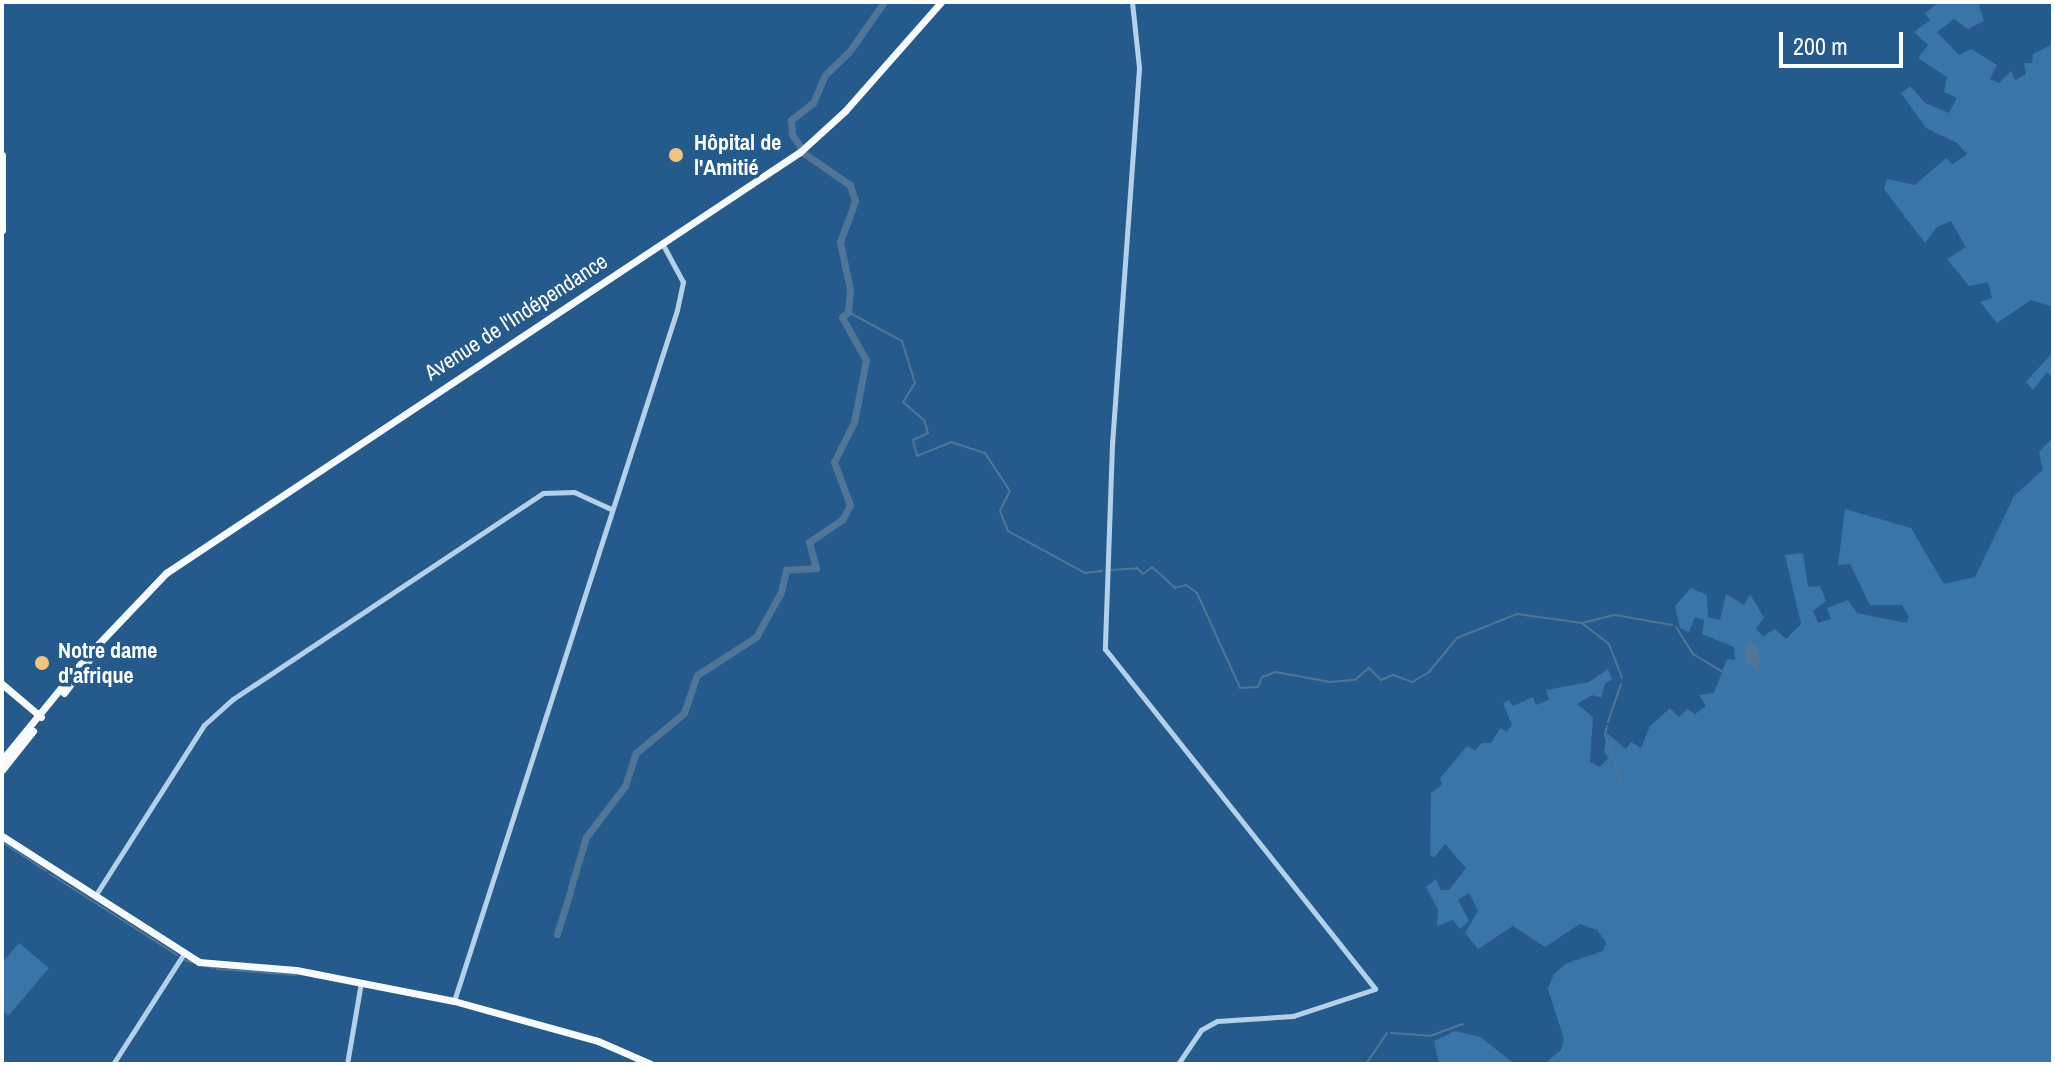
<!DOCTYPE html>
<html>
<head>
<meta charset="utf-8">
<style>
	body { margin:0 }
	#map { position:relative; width:2055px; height:1066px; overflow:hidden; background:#255b8c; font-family:"Archivo Narrow",sans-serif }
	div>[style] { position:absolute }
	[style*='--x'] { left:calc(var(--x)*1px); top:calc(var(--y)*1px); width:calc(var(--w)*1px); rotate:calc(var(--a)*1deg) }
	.green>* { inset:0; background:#3975a9 }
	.water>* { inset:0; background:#4f7597 }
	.stream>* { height:2px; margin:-1px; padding:0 1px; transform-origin:1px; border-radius:1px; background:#4f7597 }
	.river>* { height:7px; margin:-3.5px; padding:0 3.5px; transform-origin:3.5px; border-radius:3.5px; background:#4f7597 }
	.minor>* { height:5px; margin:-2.5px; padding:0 2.5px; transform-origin:2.5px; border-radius:2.5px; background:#b4d1ea }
	.major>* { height:7px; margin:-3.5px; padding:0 3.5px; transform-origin:3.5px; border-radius:3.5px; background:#f8fbfe }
	.dots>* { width:22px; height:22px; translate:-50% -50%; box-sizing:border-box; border:4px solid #255b8c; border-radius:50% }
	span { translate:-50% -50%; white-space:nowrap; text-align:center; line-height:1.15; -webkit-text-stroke:7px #255b8c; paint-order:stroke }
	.poi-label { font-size:22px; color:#fff; font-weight:700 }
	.left { translate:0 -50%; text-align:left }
	.street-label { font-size:22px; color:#fff }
	.frame { position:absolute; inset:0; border:4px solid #fff; pointer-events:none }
	.scale { position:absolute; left:1779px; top:32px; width:124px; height:36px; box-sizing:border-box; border:4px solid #fff; border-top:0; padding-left:10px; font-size:24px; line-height:28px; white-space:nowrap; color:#fff; -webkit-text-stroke:6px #255b8c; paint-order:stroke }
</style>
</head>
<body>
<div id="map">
	<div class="green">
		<i style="clip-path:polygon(1952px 2px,1978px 2px,1984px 21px,1968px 29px,1954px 19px,1937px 32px,1959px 55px,1971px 49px,1997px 65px,1990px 79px,1999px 83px,2011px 71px,2015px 80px,2026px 74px,2024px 63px,2032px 63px,2033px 54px,2053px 44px,2053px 307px,2031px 300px,1997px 323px,1980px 302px,1992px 298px,1988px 282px,1969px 286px,1947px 259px,1966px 247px,1951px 221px,1937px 227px,1925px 243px,1884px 189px,1887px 179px,1915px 185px,1946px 158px,1953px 164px,1967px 154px,1957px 143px,1926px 128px,1901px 93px,1910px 86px,1925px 103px,1949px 113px,1957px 98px,1944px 92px,1947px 77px,1918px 58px,1928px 45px,1914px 32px,1930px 20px,1925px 13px,1938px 3px)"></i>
		<i style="clip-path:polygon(2053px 352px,2053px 378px,2047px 372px,2033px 390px,2026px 382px)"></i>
		<i style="clip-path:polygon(2053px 437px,2053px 1064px,1544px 1064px,1561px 1050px,1564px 1039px,1548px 989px,1554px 974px,1567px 963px,1603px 951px,1606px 942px,1597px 930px,1580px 924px,1545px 947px,1513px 926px,1478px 949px,1465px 933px,1478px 911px,1469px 893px,1458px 900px,1469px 921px,1460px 929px,1453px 920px,1437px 926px,1438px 910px,1426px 887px,1436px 879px,1441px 890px,1449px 890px,1466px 868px,1445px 844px,1434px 858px,1430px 855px,1431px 793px,1442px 785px,1440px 778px,1467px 746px,1475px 750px,1482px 743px,1491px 743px,1500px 728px,1507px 732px,1512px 725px,1503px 703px,1509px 700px,1513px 706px,1533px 697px,1536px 705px,1549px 700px,1546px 690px,1589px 682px,1608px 669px,1612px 680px,1605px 683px,1601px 698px,1592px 695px,1577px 704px,1593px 717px,1590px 762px,1600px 767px,1608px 758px,1604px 751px,1607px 733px,1626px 749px,1631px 742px,1641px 748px,1650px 726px,1670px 708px,1679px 717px,1687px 709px,1695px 714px,1706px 706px,1699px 695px,1714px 693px,1727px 659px,1735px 660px,1734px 647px,1702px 634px,1704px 620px,1695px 617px,1689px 632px,1680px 628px,1675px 606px,1691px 588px,1707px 595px,1708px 617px,1720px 620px,1726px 594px,1744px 605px,1750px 594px,1764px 618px,1756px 629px,1763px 636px,1775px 629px,1786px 639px,1801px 624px,1785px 555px,1803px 553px,1808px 587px,1820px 586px,1826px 601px,1813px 611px,1818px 623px,1831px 619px,1827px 608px,1848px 600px,1857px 613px,1906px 623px,1909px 617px,1902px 605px,1870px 605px,1850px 564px,1838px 565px,1845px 509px,1911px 528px,1944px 584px,1975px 577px,2014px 496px,2043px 470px,2039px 452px)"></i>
		<i style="clip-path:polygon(19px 943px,49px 968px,8px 1016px,2px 1011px,2px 963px)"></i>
		<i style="clip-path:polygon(1455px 1031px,1480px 1037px,1515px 1064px,1439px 1064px,1434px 1041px)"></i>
	</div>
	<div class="water">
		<i style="clip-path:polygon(1753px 641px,1760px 655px,1759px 673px,1746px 662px,1746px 646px)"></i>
	</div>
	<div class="stream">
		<i style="--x:848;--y:312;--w:61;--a:28.2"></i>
		<i style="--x:902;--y:341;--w:44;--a:72.8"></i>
		<i style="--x:915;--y:383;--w:22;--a:122"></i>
		<i style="--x:903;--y:402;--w:28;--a:41"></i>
		<i style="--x:924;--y:420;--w:14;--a:73"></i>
		<i style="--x:928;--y:433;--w:17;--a:155"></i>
		<i style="--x:913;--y:440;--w:16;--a:76"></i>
		<i style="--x:917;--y:456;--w:37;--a:-22"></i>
		<i style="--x:951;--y:442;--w:36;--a:18"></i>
		<i style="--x:985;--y:453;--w:45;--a:56.7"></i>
		<i style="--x:1010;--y:491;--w:22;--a:117"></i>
		<i style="--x:1000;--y:511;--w:22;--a:68"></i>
		<i style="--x:1008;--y:531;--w:88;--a:28.6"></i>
		<i style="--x:1085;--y:573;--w:17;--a:-7"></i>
		<i style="--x:1111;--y:570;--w:26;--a:-4"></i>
		<i style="--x:1137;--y:568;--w:8;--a:45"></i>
		<i style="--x:1143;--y:574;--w:11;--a:-38"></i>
		<i style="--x:1152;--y:567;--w:31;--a:42"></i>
		<i style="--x:1175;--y:588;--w:11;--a:-15"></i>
		<i style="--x:1186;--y:585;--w:14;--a:36"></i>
		<i style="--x:1197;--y:593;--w:104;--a:65.6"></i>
		<i style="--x:1240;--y:688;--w:18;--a:-3"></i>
		<i style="--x:1258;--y:687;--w:11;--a:-68"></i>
		<i style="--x:1262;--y:677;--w:15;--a:-20"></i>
		<i style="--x:1276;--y:672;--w:55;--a:10.5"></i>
		<i style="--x:1330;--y:682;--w:25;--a:-5"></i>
		<i style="--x:1355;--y:680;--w:18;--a:-41"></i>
		<i style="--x:1369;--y:668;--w:17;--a:45"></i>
		<i style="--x:1381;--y:680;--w:13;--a:-23"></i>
		<i style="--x:1393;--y:675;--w:20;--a:20"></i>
		<i style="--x:1412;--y:682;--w:20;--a:-30"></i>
		<i style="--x:1429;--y:672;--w:44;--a:-50.5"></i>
		<i style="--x:1457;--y:638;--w:65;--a:-21.8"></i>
		<i style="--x:1517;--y:614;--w:66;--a:7.9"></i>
		<i style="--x:1582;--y:623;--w:34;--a:-14"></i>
		<i style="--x:1615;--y:615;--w:58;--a:10"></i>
		<i style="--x:1582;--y:623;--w:34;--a:38"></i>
		<i style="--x:1609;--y:644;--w:36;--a:69"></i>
		<i style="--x:1676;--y:627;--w:32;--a:58"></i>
		<i style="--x:1693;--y:654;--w:41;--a:31"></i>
		<i style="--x:1608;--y:722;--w:40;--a:-71.1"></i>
		<i style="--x:1607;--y:726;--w:9;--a:103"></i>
		<i style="--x:1605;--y:735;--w:54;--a:70.6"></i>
		<i style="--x:2;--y:842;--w:53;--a:33.4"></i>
		<i style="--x:50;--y:874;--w:151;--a:32.5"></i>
		<i style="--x:184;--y:960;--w:31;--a:15"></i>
		<i style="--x:217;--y:969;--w:79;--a:4.3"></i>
		<i style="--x:1391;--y:1033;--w:39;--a:4"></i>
		<i style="--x:1430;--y:1036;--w:35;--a:-20"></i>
		<i style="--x:1366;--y:1064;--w:37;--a:-56"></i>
	</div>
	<div class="river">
		<i style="--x:571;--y:887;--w:52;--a:-73.3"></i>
		<i style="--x:586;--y:837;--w:64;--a:-52.6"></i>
		<i style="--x:625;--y:786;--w:35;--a:-72"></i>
		<i style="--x:636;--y:753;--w:62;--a:-39.8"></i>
		<i style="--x:684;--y:713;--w:40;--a:-71.1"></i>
		<i style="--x:697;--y:675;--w:70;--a:-32.8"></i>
		<i style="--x:756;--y:637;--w:51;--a:-60.9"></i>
		<i style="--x:781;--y:592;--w:23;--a:-77"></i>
		<i style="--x:786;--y:570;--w:30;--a:-4"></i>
		<i style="--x:816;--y:568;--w:27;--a:-105"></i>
		<i style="--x:809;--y:542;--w:40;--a:-34"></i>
		<i style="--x:842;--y:520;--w:17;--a:-62"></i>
		<i style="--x:850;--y:505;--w:46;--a:-110.4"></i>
		<i style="--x:834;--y:462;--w:45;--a:-63.4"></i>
		<i style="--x:854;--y:422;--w:63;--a:-79"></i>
		<i style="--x:866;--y:360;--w:49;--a:-119.2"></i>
		<i style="--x:842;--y:317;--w:8;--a:-40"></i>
		<i style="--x:848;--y:312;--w:23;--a:-85"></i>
		<i style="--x:850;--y:289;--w:48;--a:-102"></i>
		<i style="--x:840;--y:242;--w:44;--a:-69.9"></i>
		<i style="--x:855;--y:201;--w:17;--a:-107"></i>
		<i style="--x:850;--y:185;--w:55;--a:-145.4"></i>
		<i style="--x:805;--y:154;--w:24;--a:-123"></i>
		<i style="--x:792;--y:134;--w:14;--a:-94"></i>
		<i style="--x:791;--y:120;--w:28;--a:-38"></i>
		<i style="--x:813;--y:103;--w:30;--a:-67"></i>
		<i style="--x:825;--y:75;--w:33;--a:-44"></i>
		<i style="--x:849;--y:52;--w:61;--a:-55"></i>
		<i style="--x:557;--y:934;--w:44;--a:-72.8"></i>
	</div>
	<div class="minor">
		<i style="--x:1132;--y:2;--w:66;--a:83.9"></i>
		<i style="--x:1139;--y:68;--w:377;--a:94.1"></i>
		<i style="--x:1112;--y:444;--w:205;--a:92"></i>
		<i style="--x:1105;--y:649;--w:434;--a:51.5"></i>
		<i style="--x:1375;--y:989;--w:86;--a:161.8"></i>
		<i style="--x:1293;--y:1016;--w:76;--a:176.2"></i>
		<i style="--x:1217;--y:1021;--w:18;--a:151"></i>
		<i style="--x:1201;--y:1030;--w:41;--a:124.1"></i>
		<i style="--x:95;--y:896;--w:203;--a:-57.5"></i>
		<i style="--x:204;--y:725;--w:39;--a:-42"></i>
		<i style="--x:233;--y:699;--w:372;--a:-33.6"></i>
		<i style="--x:543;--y:493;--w:31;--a:-2"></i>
		<i style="--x:574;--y:492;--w:41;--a:24.7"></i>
		<i style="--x:454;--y:1001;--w:726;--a:-72.11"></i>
		<i style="--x:677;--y:310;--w:29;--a:-78"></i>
		<i style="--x:683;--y:282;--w:44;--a:-118.3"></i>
		<i style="--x:113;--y:1064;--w:130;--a:-57.3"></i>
		<i style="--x:347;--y:1064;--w:83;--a:-80.3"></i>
	</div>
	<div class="major">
		<i style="--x:2;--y:155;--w:75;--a:90"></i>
		<i style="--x:2;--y:684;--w:51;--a:40.2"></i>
		<i style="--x:64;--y:693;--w:51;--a:-52.9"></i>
		<i style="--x:2;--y:760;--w:133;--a:-50.8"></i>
		<i style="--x:86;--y:657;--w:116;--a:-46.4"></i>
		<i style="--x:166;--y:573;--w:761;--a:-33.59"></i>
		<i style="--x:800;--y:152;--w:61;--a:-42.3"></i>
		<i style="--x:845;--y:111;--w:145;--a:-48.6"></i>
		<i style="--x:2;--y:770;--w:50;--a:-51.5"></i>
		<i style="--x:2;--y:836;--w:234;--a:32.6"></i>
		<i style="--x:199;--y:962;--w:97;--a:4.7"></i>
		<i style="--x:296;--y:970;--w:161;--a:11.1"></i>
		<i style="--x:454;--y:1001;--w:149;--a:15.5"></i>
		<i style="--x:598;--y:1041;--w:58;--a:23.5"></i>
	</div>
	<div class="dots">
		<i style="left:676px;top:155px;background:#f4c578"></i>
		<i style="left:42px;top:663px;background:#f4c578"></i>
	</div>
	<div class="poi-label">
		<span class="left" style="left:694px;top:155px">Hôpital de<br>l'Amitié</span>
		<span class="left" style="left:58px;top:663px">Notre dame<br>d'afrique</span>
	</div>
	<div class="street-label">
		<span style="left:516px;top:317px;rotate:-33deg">Avenue de l'Indépendance</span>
	</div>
	<div class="frame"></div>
	<div class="scale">200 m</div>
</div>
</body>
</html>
